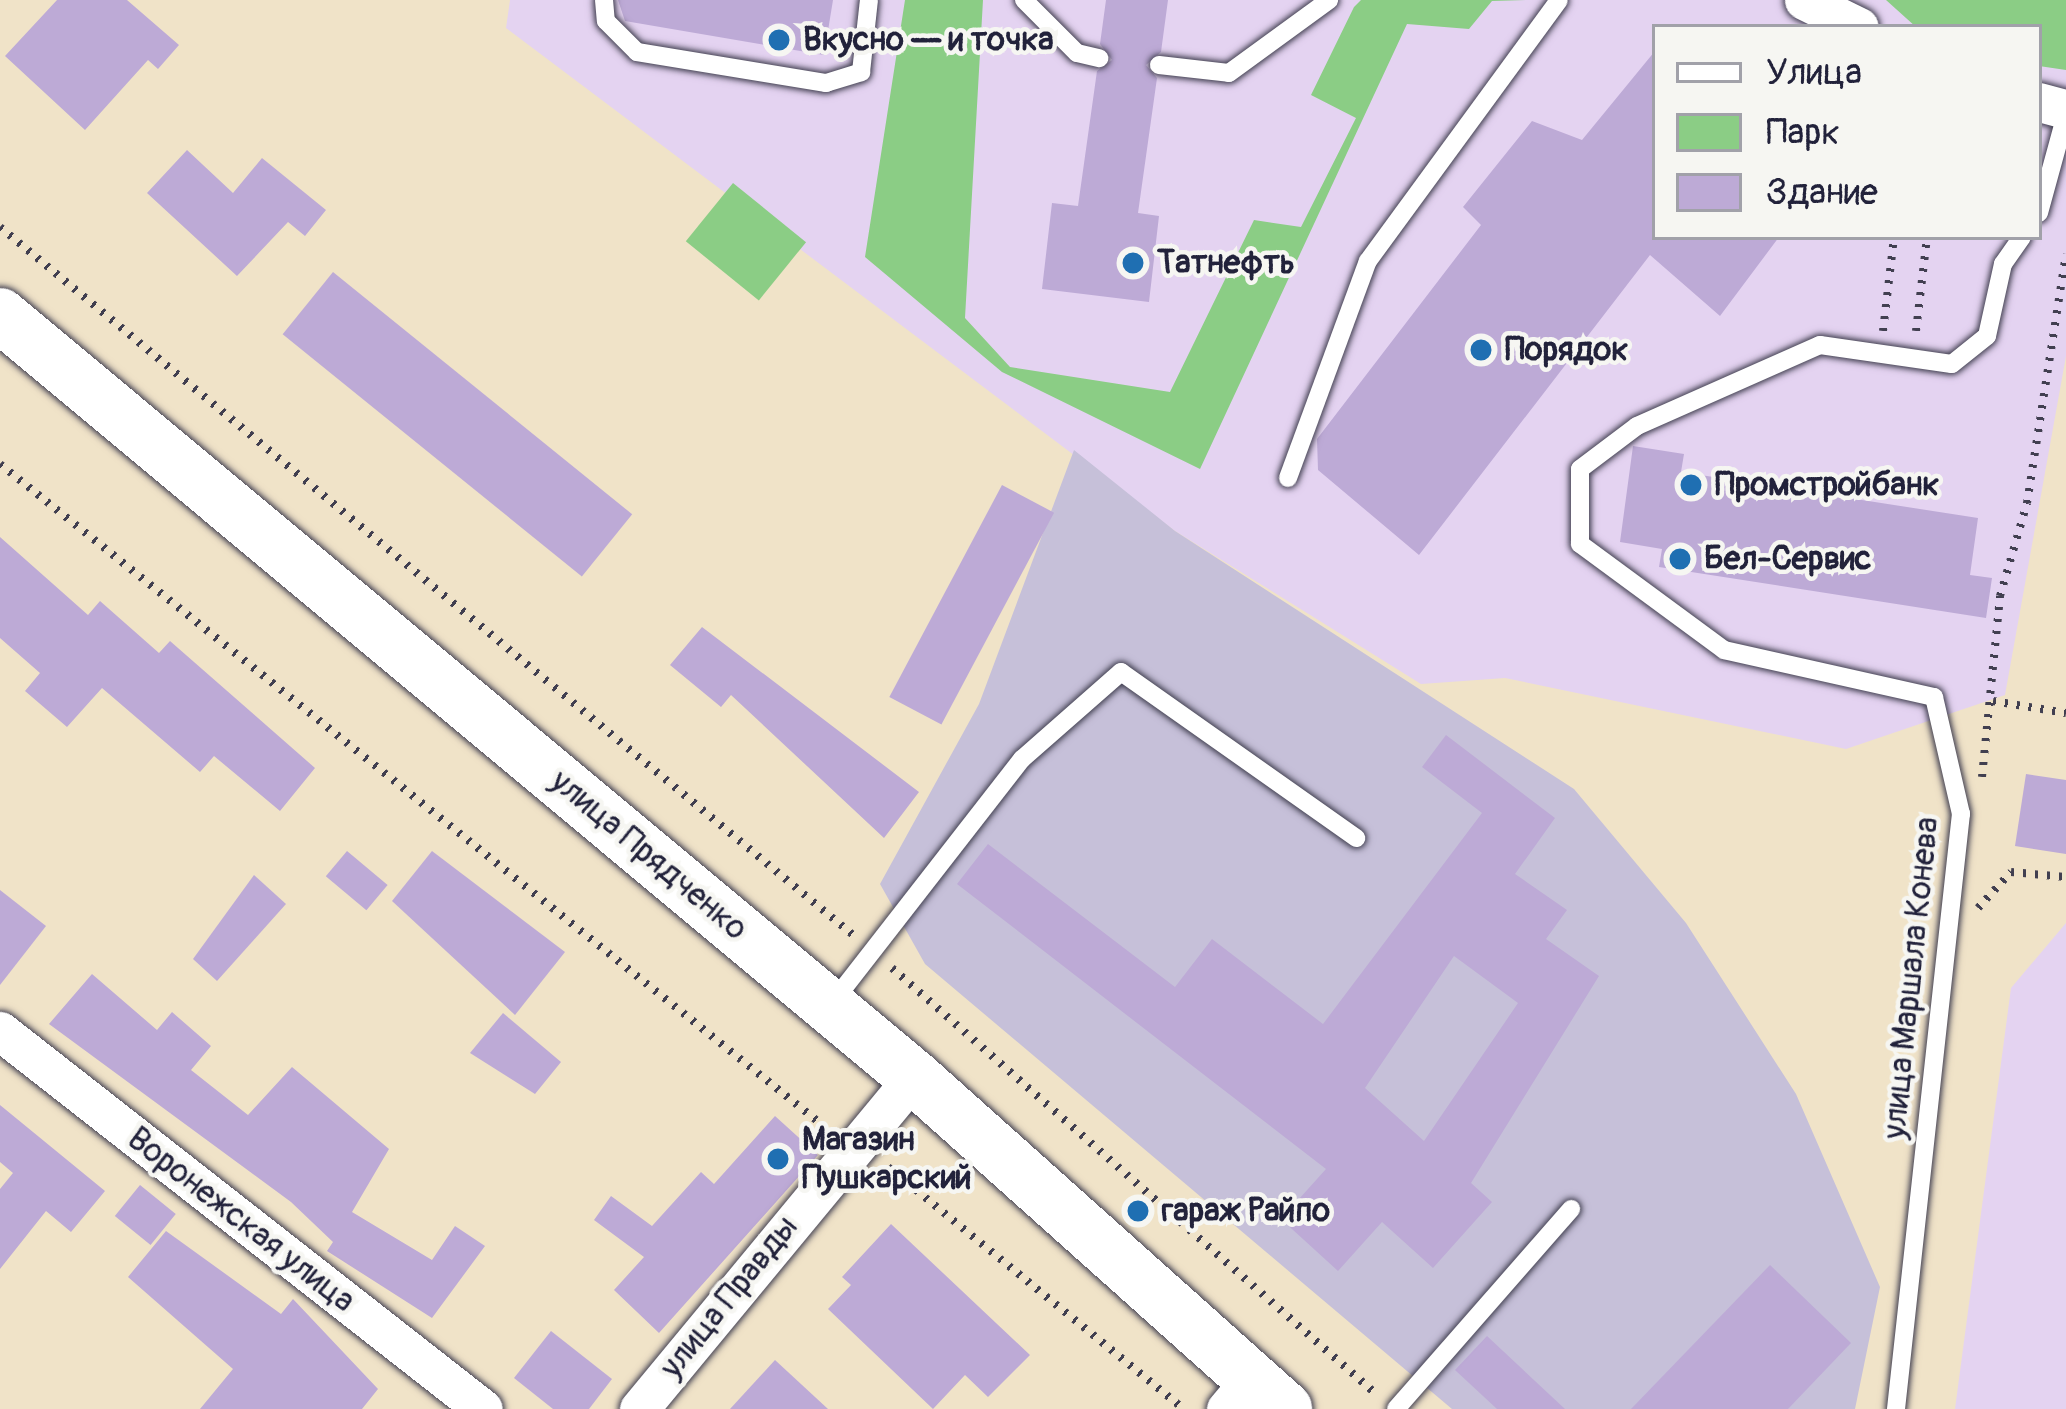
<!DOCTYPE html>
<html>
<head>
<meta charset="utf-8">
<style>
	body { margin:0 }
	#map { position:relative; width:2066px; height:1409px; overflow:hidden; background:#f0e3c8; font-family:Pangolin,sans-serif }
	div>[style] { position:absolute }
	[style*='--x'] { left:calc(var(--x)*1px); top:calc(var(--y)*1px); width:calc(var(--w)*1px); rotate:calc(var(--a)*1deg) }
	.built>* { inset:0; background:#e4d3f1 }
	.industrial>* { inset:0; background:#c6c0d9 }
	.green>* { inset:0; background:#8bcd85; transform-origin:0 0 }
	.building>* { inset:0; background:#bdaad6; transform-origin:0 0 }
	.path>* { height:8px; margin-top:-4px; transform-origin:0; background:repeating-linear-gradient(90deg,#413f50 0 3px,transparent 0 12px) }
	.roads { filter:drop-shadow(0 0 3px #413f50) drop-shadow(0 0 3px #413f50) }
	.lane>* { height:18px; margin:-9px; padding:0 9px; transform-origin:9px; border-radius:9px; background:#fff }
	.street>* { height:39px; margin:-19.5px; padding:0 19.5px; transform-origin:19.5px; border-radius:19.5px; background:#fff }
	.secondary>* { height:54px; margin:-27px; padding:0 27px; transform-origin:27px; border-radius:27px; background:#fff }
	.dots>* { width:33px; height:33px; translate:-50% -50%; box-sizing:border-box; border:6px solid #f6f6f2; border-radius:50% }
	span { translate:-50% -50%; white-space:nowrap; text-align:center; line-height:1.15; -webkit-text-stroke:9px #f6f6f2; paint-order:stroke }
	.poi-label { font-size:33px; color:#22223b; font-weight:700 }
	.left { translate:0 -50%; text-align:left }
	.street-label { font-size:33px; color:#22223b }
	.legend { position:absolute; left:1652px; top:24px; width:390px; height:216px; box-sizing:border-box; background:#f6f6f2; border:3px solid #a1a1a9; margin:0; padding:15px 21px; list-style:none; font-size:36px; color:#22223b }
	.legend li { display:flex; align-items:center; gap:24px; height:60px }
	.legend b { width:60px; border:3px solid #a1a1a9 }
</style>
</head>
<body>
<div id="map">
	<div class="built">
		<i style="clip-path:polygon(evenodd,510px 0,2066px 0,2066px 356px,2005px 695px,1846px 749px,1505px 678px,1421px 684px,1175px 531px,506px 28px,510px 0,1655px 27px,2039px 27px,2039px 237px,1655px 237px,1655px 27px)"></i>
		<i style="clip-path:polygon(2066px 923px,2066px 1409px,1955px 1409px,2011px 988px)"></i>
	</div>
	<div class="industrial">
		<i style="clip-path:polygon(1074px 450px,1175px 531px,1574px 789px,1686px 923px,1796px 1094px,1880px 1287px,1855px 1409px,1452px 1409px,925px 964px,880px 884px,979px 704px)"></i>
	</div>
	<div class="green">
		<i style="clip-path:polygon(905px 0,983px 0,965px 318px,1010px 367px,1170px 392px,1254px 220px,1301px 227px,1356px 118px,1311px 95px,1354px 7px,1361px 0,1526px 0,1492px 1px,1469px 29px,1407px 24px,1200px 469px,1002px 372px,865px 257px)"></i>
		<i style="clip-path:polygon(1886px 0,2066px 0,2066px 70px,2039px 66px,2039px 27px,1916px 27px)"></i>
		<i style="left:733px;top:183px;width:94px;height:75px;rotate:39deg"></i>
	</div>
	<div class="building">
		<i style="clip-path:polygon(57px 0,127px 0,179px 45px,158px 69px,148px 60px,85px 130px,5px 56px)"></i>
		<i style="clip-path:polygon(618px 0,833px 0,824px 55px,625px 21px)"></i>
		<i style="clip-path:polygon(1106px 0,1168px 0,1161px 52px,1146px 65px,1157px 78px,1138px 213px,1159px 216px,1149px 302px,1042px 289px,1052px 203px,1078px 206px,1097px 71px,1112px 60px,1100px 44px)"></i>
		<i style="clip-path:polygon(1655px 51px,1655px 237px,1779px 237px,1720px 316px,1650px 255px,1419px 555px,1318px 470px,1317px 439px,1481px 225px,1463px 207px,1532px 121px,1582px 140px)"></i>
		<i style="clip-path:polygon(187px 150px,233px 193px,262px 158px,326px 210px,305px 236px,288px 222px,237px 276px,147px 193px)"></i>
		<i style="left:333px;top:272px;width:385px;height:80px;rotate:39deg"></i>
		<i style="clip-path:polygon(1633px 446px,1684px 454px,1681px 472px,1978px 518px,1970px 575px,1992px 578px,1986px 618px,1659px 567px,1662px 549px,1620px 542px)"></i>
		<i style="left:1002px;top:485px;width:59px;height:240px;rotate:28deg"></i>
		<i style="clip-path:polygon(0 537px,88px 615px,100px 601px,159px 653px,170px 641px,315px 768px,280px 811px,214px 756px,200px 772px,102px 688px,67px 727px,25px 691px,40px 673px,0 638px)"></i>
		<i style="clip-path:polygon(702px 627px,919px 792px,884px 838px,731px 695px,721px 707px,670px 665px)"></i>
		<i style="clip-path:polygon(evenodd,1446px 735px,1555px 818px,1515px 874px,1567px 910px,1546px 939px,1599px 976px,1471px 1183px,1492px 1202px,1433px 1268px,1382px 1222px,1338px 1271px,1281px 1219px,1326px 1169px,957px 884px,988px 844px,1175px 987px,1212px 939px,1323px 1024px,1482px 813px,1422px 767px,1446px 735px,1454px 956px,1518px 1003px,1424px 1141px,1365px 1088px,1454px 956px)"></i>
		<i style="clip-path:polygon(2026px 774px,2066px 780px,2066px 854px,2015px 846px)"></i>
		<i style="left:347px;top:851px;width:53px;height:33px;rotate:40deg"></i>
		<i style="clip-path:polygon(432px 851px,565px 952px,515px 1015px,392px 901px)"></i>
		<i style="clip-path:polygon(254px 875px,286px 904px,217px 981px,193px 959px)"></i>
		<i style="clip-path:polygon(0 890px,46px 926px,0 985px)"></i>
		<i style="clip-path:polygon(92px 974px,157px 1030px,172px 1012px,211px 1046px,191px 1070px,248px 1115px,292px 1067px,389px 1149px,352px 1212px,432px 1260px,455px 1226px,485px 1246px,432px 1318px,327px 1251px,333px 1242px,291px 1202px,49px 1024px)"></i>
		<i style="clip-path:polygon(503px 1013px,561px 1062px,535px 1094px,470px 1053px)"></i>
		<i style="clip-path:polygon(0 1105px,105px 1191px,71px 1232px,46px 1211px,0 1269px,0 1189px,13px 1173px,0 1162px)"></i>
		<i style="clip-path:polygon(775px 1116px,818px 1155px,659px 1333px,614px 1290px,644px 1257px,594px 1220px,611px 1196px,652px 1226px,701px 1172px,714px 1184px)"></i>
		<i style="left:140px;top:1185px;width:46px;height:40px;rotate:39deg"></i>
		<i style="clip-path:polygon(891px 1224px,1030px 1355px,988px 1397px,965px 1375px,933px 1409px,828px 1309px,851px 1285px,842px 1277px)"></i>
		<i style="clip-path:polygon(166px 1231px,281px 1314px,293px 1299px,378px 1389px,362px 1409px,200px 1409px,233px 1369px,128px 1277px)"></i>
		<i style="clip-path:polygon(1770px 1265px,1851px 1343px,1788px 1409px,1631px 1409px)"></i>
		<i style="clip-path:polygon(551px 1331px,612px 1379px,589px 1409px,553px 1409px,514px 1378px)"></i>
		<i style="clip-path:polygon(1487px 1336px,1565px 1409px,1497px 1409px,1455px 1370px)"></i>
		<i style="clip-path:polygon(775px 1360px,828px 1409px,730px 1409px)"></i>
	</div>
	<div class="path">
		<i style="--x:0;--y:227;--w:1109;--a:39.69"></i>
		<i style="--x:1883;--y:331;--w:95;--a:-83.3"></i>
		<i style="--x:1916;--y:331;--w:95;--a:-83.3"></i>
		<i style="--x:0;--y:464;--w:1058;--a:38.79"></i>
		<i style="--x:1993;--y:701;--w:74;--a:9.3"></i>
		<i style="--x:1982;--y:777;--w:182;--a:-84.3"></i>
		<i style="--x:2000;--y:596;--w:97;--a:-73.8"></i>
		<i style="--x:2027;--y:503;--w:252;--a:-81.1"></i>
		<i style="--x:1978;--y:908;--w:49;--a:-47.5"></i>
		<i style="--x:2011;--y:872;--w:55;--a:5.2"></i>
		<i style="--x:892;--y:968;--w:645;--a:41.35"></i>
		<i style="--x:888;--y:1167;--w:382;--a:39.3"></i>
	</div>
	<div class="roads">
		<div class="lane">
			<i style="--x:604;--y:0;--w:21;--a:85"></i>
			<i style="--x:606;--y:21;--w:44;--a:45"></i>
			<i style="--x:637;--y:52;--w:192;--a:9.3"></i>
			<i style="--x:826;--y:83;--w:37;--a:-17"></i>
			<i style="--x:861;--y:72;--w:72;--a:-83.7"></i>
			<i style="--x:1024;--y:0;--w:75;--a:45"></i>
			<i style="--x:1077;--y:53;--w:23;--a:13"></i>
			<i style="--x:1159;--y:65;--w:70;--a:6.5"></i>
			<i style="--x:1229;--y:73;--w:124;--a:-36.1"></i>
			<i style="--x:2039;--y:213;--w:103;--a:-74.7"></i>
			<i style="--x:1288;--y:478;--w:231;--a:-69.8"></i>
			<i style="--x:1368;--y:261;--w:323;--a:-53.8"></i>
			<i style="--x:832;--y:1003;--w:309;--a:-52.1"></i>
			<i style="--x:1022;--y:759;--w:132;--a:-41.3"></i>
			<i style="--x:1121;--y:672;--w:288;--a:35.2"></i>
			<i style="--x:1396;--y:1409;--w:266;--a:-48.8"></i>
			<i style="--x:1896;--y:1409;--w:599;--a:-83.77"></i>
			<i style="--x:1961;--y:814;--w:120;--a:-103"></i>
			<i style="--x:1934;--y:697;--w:215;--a:-167.4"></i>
			<i style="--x:1724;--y:650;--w:179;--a:-143.6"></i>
			<i style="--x:1580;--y:544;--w:75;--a:-90"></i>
			<i style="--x:1580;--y:469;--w:71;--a:-37"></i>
			<i style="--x:1637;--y:426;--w:200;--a:-23.9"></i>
			<i style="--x:1820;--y:345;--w:133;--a:8.2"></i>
			<i style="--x:1952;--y:364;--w:45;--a:-38.7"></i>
			<i style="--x:1987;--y:336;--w:74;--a:-77.5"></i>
			<i style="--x:2003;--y:264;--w:33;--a:-55"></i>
		</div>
		<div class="street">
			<i style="--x:1804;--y:0;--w:61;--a:26.1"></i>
			<i style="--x:2039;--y:102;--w:28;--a:15"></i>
			<i style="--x:0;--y:1031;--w:613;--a:38.05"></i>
			<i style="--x:639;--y:1409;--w:431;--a:-50.4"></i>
			<i style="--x:1226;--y:1409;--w:39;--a:-50"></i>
		</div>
		<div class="secondary">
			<i style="--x:0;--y:315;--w:1190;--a:39.82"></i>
			<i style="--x:914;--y:1077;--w:498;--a:41.8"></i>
		</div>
	</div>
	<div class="dots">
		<i style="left:779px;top:40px;background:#1f6fb2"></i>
		<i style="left:1133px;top:263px;background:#1f6fb2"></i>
		<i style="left:1481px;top:350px;background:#1f6fb2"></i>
		<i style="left:1691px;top:485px;background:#1f6fb2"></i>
		<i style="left:1680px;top:559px;background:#1f6fb2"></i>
		<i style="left:778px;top:1159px;background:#1f6fb2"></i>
		<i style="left:1138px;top:1211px;background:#1f6fb2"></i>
	</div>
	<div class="poi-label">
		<span class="left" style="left:803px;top:40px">Вкусно — и точка</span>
		<span class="left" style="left:1157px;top:263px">Татнефть</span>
		<span class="left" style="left:1505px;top:350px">Порядок</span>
		<span class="left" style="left:1715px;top:485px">Промстройбанк</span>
		<span class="left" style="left:1704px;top:559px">Бел-Сервис</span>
		<span class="left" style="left:802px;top:1159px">Магазин<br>Пушкарский</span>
		<span class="left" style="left:1162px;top:1211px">гараж Райпо</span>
	</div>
	<div class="street-label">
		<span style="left:649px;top:855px;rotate:40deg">улица Прядченко</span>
		<span style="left:1911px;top:978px;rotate:-84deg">улица Маршала Конева</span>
		<span style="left:241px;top:1220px;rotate:38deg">Воронежская улица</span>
		<span style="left:729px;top:1297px;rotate:-51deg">улица Правды</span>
	</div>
	<ul class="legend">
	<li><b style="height:15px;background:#fff"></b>Улица</li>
	<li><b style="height:33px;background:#8bcd85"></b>Парк</li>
	<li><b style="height:33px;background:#bdaad6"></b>Здание</li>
	</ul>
</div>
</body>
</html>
